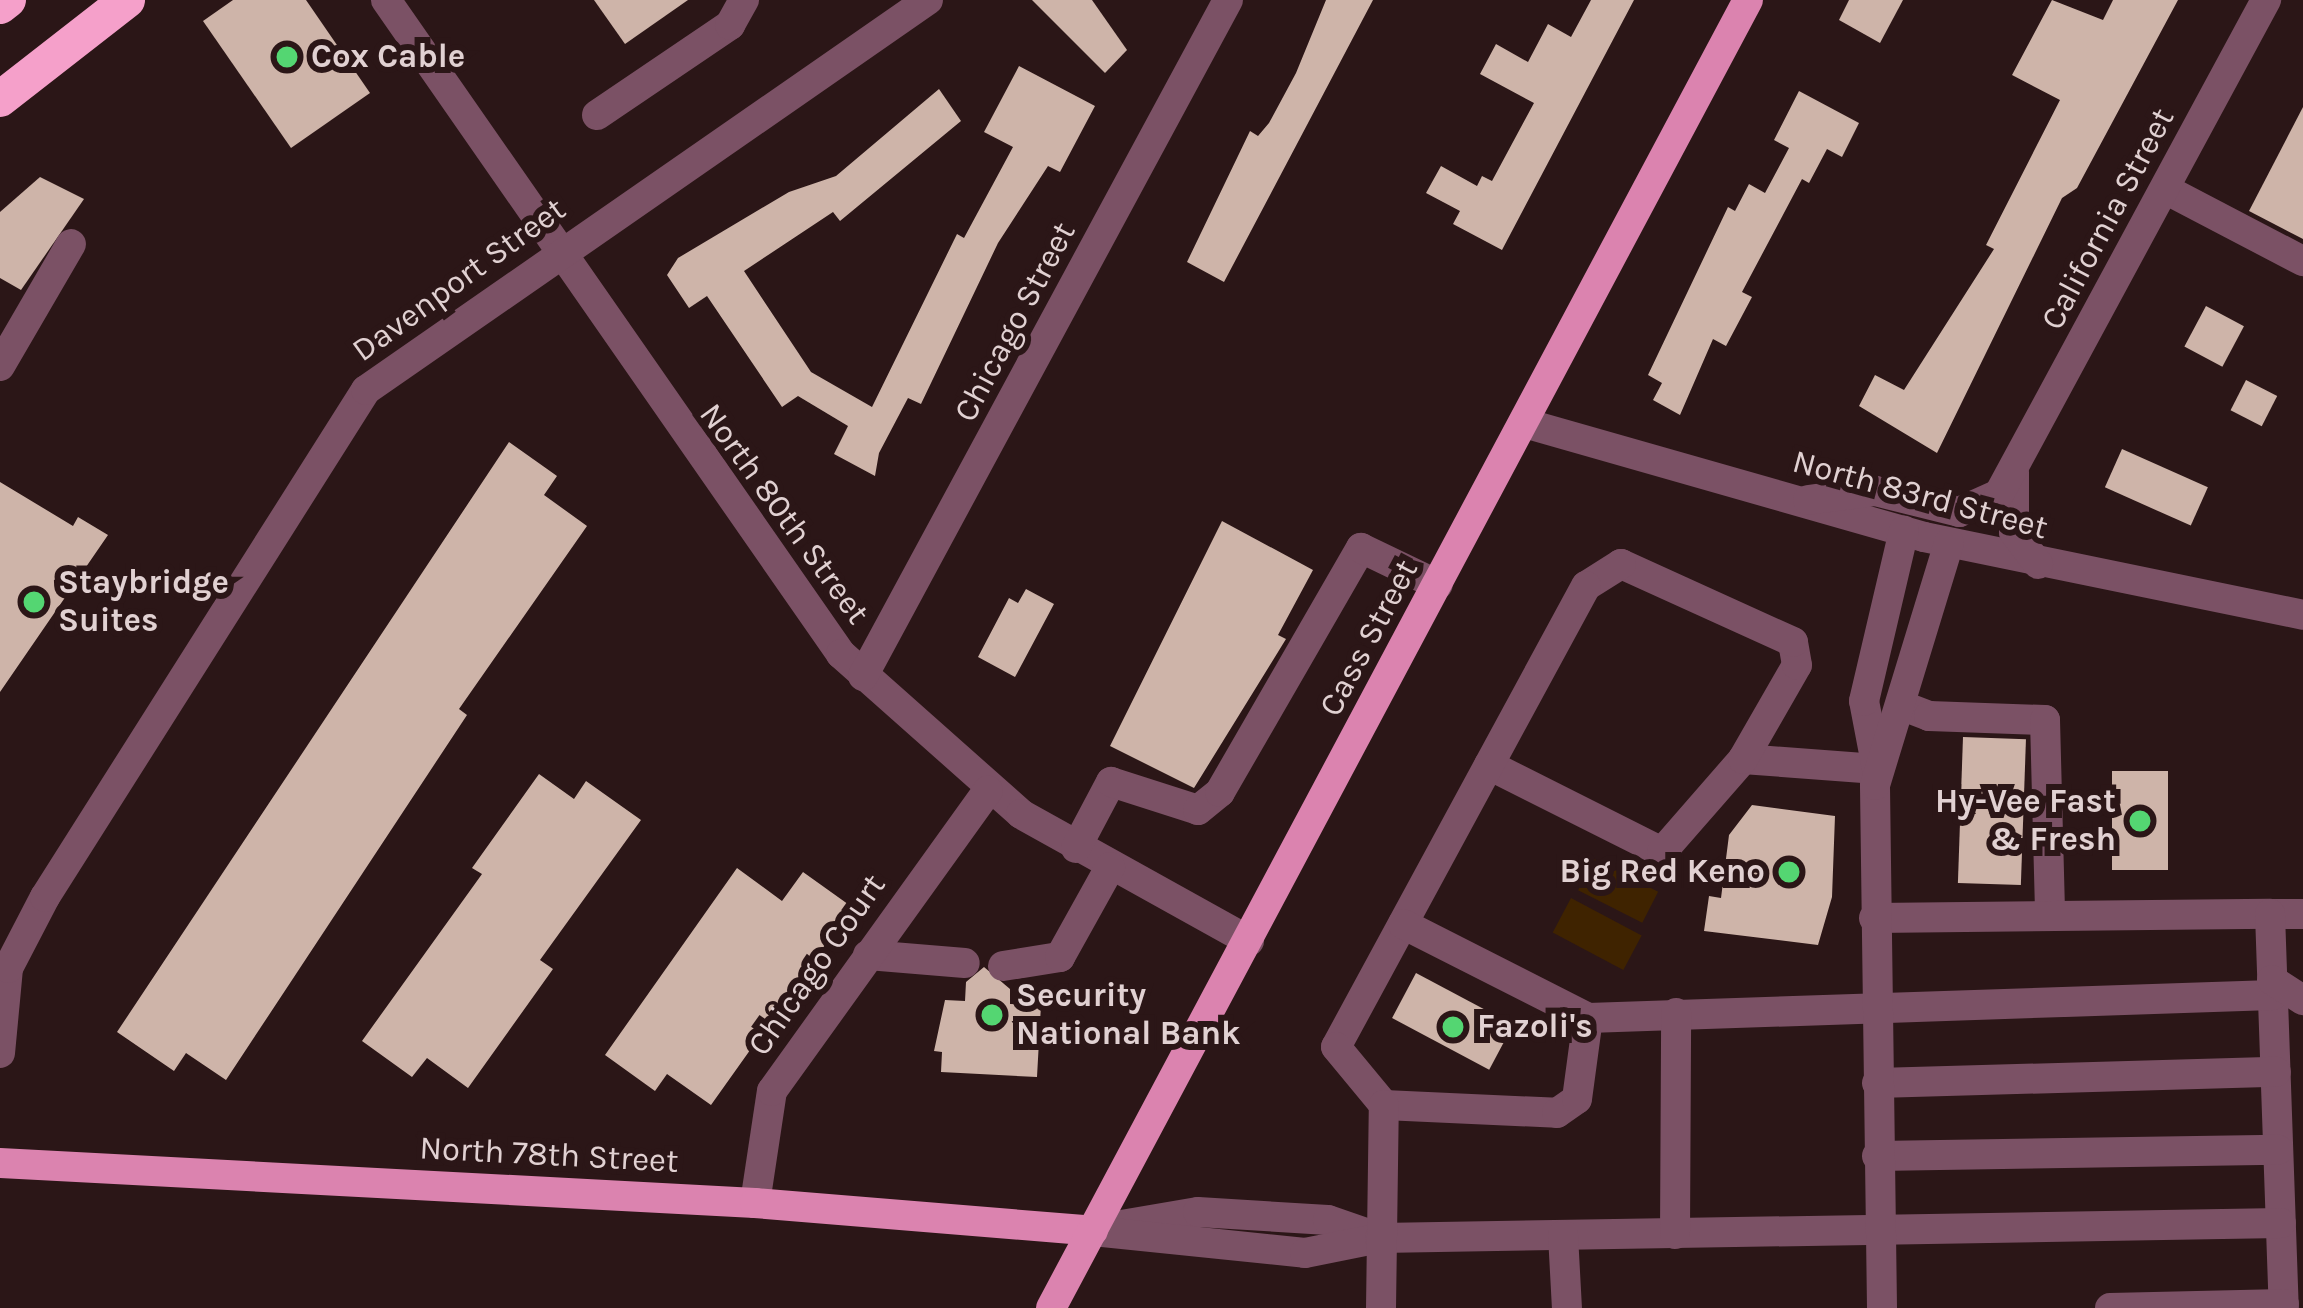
<!DOCTYPE html>
<html>
<head>
<meta charset="utf-8">
<style>
	body { margin:0 }
	#map { position:relative; width:2303px; height:1308px; overflow:hidden; background:#2b1617; font-family:Karla,sans-serif }
	div>[style] { position:absolute }
	[style*='--x'] { left:calc(var(--x)*1px); top:calc(var(--y)*1px); width:calc(var(--w)*1px); rotate:calc(var(--a)*1deg) }
	.green>* { inset:0; background:#3f2300; transform-origin:0 0 }
	.building>* { inset:0; background:#ceb4a9; transform-origin:0 0 }
	.minor>* { height:30px; margin:-15px; padding:0 15px; transform-origin:15px; border-radius:15px; background:#7b5165 }
	.major>* { height:30px; margin:-15px; padding:0 15px; transform-origin:15px; border-radius:15px; background:#db83af }
	.highway>* { height:36px; margin:-18px; padding:0 18px; transform-origin:18px; border-radius:18px; background:#f5a0ca }
	.dots>* { width:33px; height:33px; translate:-50% -50%; box-sizing:border-box; border:6px solid #2b1617; border-radius:50% }
	span { translate:-50% -50%; white-space:nowrap; text-align:center; line-height:1.15; -webkit-text-stroke:12px #2b1617; paint-order:stroke }
	.poi-label { font-size:33px; color:#e1d1d2; font-weight:700 }
	.left { translate:0 -50%; text-align:left }
	.right { translate:-100% -50%; text-align:right }
	.street-label { font-size:33px; color:#e1d1d2 }
</style>
</head>
<body>
<div id="map">
	<div class="green">
		<i style="left:1594px;top:859px;width:72px;height:35px;rotate:27deg"></i>
		<i style="left:1571px;top:898px;width:80px;height:39px;rotate:28deg"></i>
	</div>
	<div class="building">
		<i style="clip-path:polygon(233px 0,306px 0,370px 93px,291px 148px,203px 21px)"></i>
		<i style="clip-path:polygon(594px 0,688px 0,625px 44px)"></i>
		<i style="clip-path:polygon(1032px 0,1092px 0,1127px 50px,1105px 73px)"></i>
		<i style="clip-path:polygon(1326px 0,1373px 0,1224px 282px,1187px 262px,1250px 131px,1258px 136px,1269px 123px,1296px 73px)"></i>
		<i style="clip-path:polygon(1591px 0,1634px 0,1502px 250px,1453px 224px,1460px 211px,1426px 193px,1441px 166px,1477px 186px,1482px 176px,1492px 181px,1534px 103px,1480px 74px,1496px 44px,1528px 62px,1548px 24px,1571px 37px)"></i>
		<i style="clip-path:polygon(1849px 0,1903px 0,1880px 43px,1839px 20px)"></i>
		<i style="clip-path:polygon(2052px 0,2103px 20px,2113px 0,2178px 0,2077px 188px,2062px 198px,1937px 453px,1859px 406px,1875px 375px,1904px 390px,1994px 249px,1986px 245px,2060px 100px,2012px 75px)"></i>
		<i style="clip-path:polygon(1019px 66px,1095px 106px,1060px 172px,1048px 166px,998px 243px,921px 404px,908px 398px,879px 453px,875px 476px,834px 454px,848px 426px,798px 396px,782px 407px,707px 296px,689px 308px,667px 275px,678px 258px,789px 192px,836px 176px,939px 89px,961px 121px,840px 221px,833px 212px,744px 271px,811px 372px,872px 407px,957px 234px,964px 238px,1013px 147px,984px 132px)"></i>
		<i style="clip-path:polygon(1799px 91px,1859px 123px,1842px 157px,1827px 149px,1809px 183px,1802px 179px,1742px 292px,1752px 297px,1726px 346px,1713px 339px,1680px 415px,1653px 400px,1662px 383px,1648px 375px,1728px 207px,1735px 211px,1749px 184px,1765px 193px,1789px 148px,1774px 140px)"></i>
		<i style="clip-path:polygon(2303px 107px,2303px 239px,2249px 211px)"></i>
		<i style="clip-path:polygon(40px 177px,84px 199px,21px 290px,0 278px,0 212px)"></i>
		<i style="left:2206px;top:306px;width:43px;height:46px;rotate:28deg"></i>
		<i style="left:2246px;top:380px;width:35px;height:34px;rotate:27deg"></i>
		<i style="clip-path:polygon(509px 442px,557px 476px,544px 495px,587px 526px,459px 709px,467px 715px,226px 1080px,186px 1053px,174px 1071px,117px 1032px)"></i>
		<i style="left:2122px;top:449px;width:94px;height:42px;rotate:24deg"></i>
		<i style="clip-path:polygon(0 482px,73px 526px,78px 517px,108px 535px,0 692px)"></i>
		<i style="clip-path:polygon(1222px 521px,1313px 570px,1278px 635px,1286px 639px,1194px 788px,1110px 746px)"></i>
		<i style="clip-path:polygon(1026px 589px,1054px 604px,1015px 677px,978px 657px,1009px 598px,1018px 603px)"></i>
		<i style="left:1963px;top:737px;width:63px;height:146px;rotate:2deg"></i>
		<i style="left:2112px;top:771px;width:56px;height:99px"></i>
		<i style="clip-path:polygon(539px 774px,574px 799px,586px 781px,641px 820px,540px 960px,553px 969px,468px 1088px,427px 1058px,412px 1077px,362px 1041px,482px 874px,472px 868px)"></i>
		<i style="clip-path:polygon(1752px 805px,1835px 816px,1832px 897px,1818px 945px,1704px 931px,1709px 896px,1721px 898px,1729px 835px)"></i>
		<i style="clip-path:polygon(737px 868px,782px 901px,803px 872px,852px 907px,711px 1105px,667px 1074px,655px 1091px,605px 1055px)"></i>
		<i style="clip-path:polygon(984px 967px,1010px 989px,1010px 1004px,1041px 1005px,1037px 1077px,941px 1072px,942px 1052px,934px 1051px,945px 1000px,965px 1001px,966px 982px)"></i>
		<i style="left:1416px;top:973px;width:110px;height:51px;rotate:28deg"></i>
	</div>
	<div class="minor">
		<i style="--x:386;--y:0;--w:797;--a:55.17"></i>
		<i style="--x:841;--y:654;--w:241;--a:41.6"></i>
		<i style="--x:1021;--y:814;--w:261;--a:29.1"></i>
		<i style="--x:597;--y:115;--w:161;--a:-34.1"></i>
		<i style="--x:730;--y:25;--w:29;--a:-61"></i>
		<i style="--x:2165;--y:189;--w:156;--a:27.6"></i>
		<i style="--x:0;--y:366;--w:141;--a:-59.8"></i>
		<i style="--x:1524;--y:423;--w:416;--a:15.9"></i>
		<i style="--x:1924;--y:537;--w:387;--a:11.6"></i>
		<i style="--x:2014;--y:472;--w:60;--a:90"></i>
		<i style="--x:2014;--y:532;--w:40;--a:53"></i>
		<i style="--x:1808;--y:500;--w:68;--a:-7.7"></i>
		<i style="--x:1875;--y:491;--w:87;--a:14"></i>
		<i style="--x:1959;--y:512;--w:44;--a:-24.2"></i>
		<i style="--x:1999;--y:494;--w:562;--a:-61.61"></i>
		<i style="--x:863;--y:676;--w:768;--a:-61.63"></i>
		<i style="--x:1903;--y:706;--w:28;--a:21"></i>
		<i style="--x:1929;--y:716;--w:116;--a:2"></i>
		<i style="--x:2045;--y:720;--w:196;--a:88.5"></i>
		<i style="--x:1743;--y:759;--w:134;--a:4.3"></i>
		<i style="--x:1489;--y:765;--w:194;--a:26.7"></i>
		<i style="--x:1662;--y:852;--w:123;--a:-48.9"></i>
		<i style="--x:1743;--y:759;--w:108;--a:-60.1"></i>
		<i style="--x:1797;--y:665;--w:23;--a:-100"></i>
		<i style="--x:1793;--y:642;--w:189;--a:-155.6"></i>
		<i style="--x:1621;--y:564;--w:41;--a:147.8"></i>
		<i style="--x:1586;--y:586;--w:524;--a:118.47"></i>
		<i style="--x:1336;--y:1047;--w:75;--a:50.4"></i>
		<i style="--x:1384;--y:1105;--w:173;--a:2.6"></i>
		<i style="--x:1557;--y:1113;--w:24;--a:-35"></i>
		<i style="--x:1577;--y:1099;--w:82;--a:-82.3"></i>
		<i style="--x:1877;--y:769;--w:69;--a:-100.8"></i>
		<i style="--x:1864;--y:701;--w:175;--a:-76.8"></i>
		<i style="--x:1076;--y:848;--w:75;--a:-62.1"></i>
		<i style="--x:1111;--y:782;--w:91;--a:17.8"></i>
		<i style="--x:1198;--y:810;--w:28;--a:-39"></i>
		<i style="--x:1220;--y:792;--w:282;--a:-60"></i>
		<i style="--x:1361;--y:548;--w:85;--a:25.7"></i>
		<i style="--x:2270;--y:914;--w:33;--a:0"></i>
		<i style="--x:1874;--y:918;--w:396;--a:-0.6"></i>
		<i style="--x:2270;--y:914;--w:394;--a:88"></i>
		<i style="--x:1403;--y:924;--w:208;--a:26.9"></i>
		<i style="--x:1588;--y:1018;--w:685;--a:-1.92"></i>
		<i style="--x:868;--y:955;--w:97;--a:4.7"></i>
		<i style="--x:1003;--y:966;--w:58;--a:-9"></i>
		<i style="--x:1060;--y:957;--w:103;--a:-60.9"></i>
		<i style="--x:2272;--y:980;--w:37;--a:33"></i>
		<i style="--x:0;--y:1053;--w:85;--a:-84.6"></i>
		<i style="--x:8;--y:968;--w:80;--a:-62.5"></i>
		<i style="--x:45;--y:897;--w:600;--a:-57.66"></i>
		<i style="--x:366;--y:390;--w:684;--a:-34.76"></i>
		<i style="--x:1877;--y:1083;--w:399;--a:-1.6"></i>
		<i style="--x:1877;--y:1156;--w:401;--a:-0.9"></i>
		<i style="--x:755;--y:1203;--w:113;--a:-81.4"></i>
		<i style="--x:772;--y:1091;--w:370;--a:-54.3"></i>
		<i style="--x:1098;--y:1229;--w:101;--a:-9.6"></i>
		<i style="--x:1198;--y:1212;--w:130;--a:3.5"></i>
		<i style="--x:1328;--y:1220;--w:55;--a:19.1"></i>
		<i style="--x:1093;--y:1231;--w:213;--a:5.9"></i>
		<i style="--x:1305;--y:1253;--w:76;--a:-11.3"></i>
		<i style="--x:1380;--y:1238;--w:901;--a:-0.95"></i>
		<i style="--x:1675;--y:1234;--w:221;--a:-89.7"></i>
		<i style="--x:1563;--y:1235;--w:73;--a:86.9"></i>
		<i style="--x:1381;--y:1308;--w:203;--a:-89.2"></i>
		<i style="--x:1882;--y:1308;--w:523;--a:-90.77"></i>
		<i style="--x:1875;--y:785;--w:253;--a:-73"></i>
		<i style="--x:2110;--y:1308;--w:174;--a:-1.3"></i>
	</div>
	<div class="major">
		<i style="--x:0;--y:1163;--w:756;--a:3.03"></i>
		<i style="--x:755;--y:1203;--w:339;--a:4.7"></i>
		<i style="--x:1051;--y:1308;--w:1482;--a:-61.95"></i>
	</div>
	<div class="highway">
		<i style="--x:0;--y:6;--w:10;--a:-37"></i>
		<i style="--x:0;--y:99;--w:161;--a:-37.9"></i>
	</div>
	<div class="dots">
		<i style="left:287px;top:57px;background:#54d672"></i>
		<i style="left:34px;top:602px;background:#54d672"></i>
		<i style="left:2140px;top:821px;background:#54d672"></i>
		<i style="left:1789px;top:872px;background:#54d672"></i>
		<i style="left:992px;top:1015px;background:#54d672"></i>
		<i style="left:1453px;top:1027px;background:#54d672"></i>
	</div>
	<div class="poi-label">
		<span class="left" style="left:311px;top:57px">Cox Cable</span>
		<span class="left" style="left:58px;top:602px">Staybridge<br>Suites</span>
		<span class="right" style="left:2116px;top:821px">Hy-Vee Fast<br>&amp; Fresh</span>
		<span class="right" style="left:1765px;top:872px">Big Red Keno</span>
		<span class="left" style="left:1016px;top:1015px">Security<br>National Bank</span>
		<span class="left" style="left:1477px;top:1027px">Fazoli's</span>
	</div>
	<div class="street-label">
		<span style="left:2108px;top:219px;rotate:-62deg">California Street</span>
		<span style="left:459px;top:280px;rotate:-36deg">Davenport Street</span>
		<span style="left:1015px;top:322px;rotate:-62deg">Chicago Street</span>
		<span style="left:1920px;top:495px;rotate:15deg">North 83rd Street</span>
		<span style="left:784px;top:514px;rotate:54deg">North 80th Street</span>
		<span style="left:1369px;top:638px;rotate:-62deg">Cass Street</span>
		<span style="left:817px;top:965px;rotate:-55deg">Chicago Court</span>
		<span style="left:549px;top:1155px;rotate:3deg">North 78th Street</span>
	</div>
</div>
</body>
</html>
